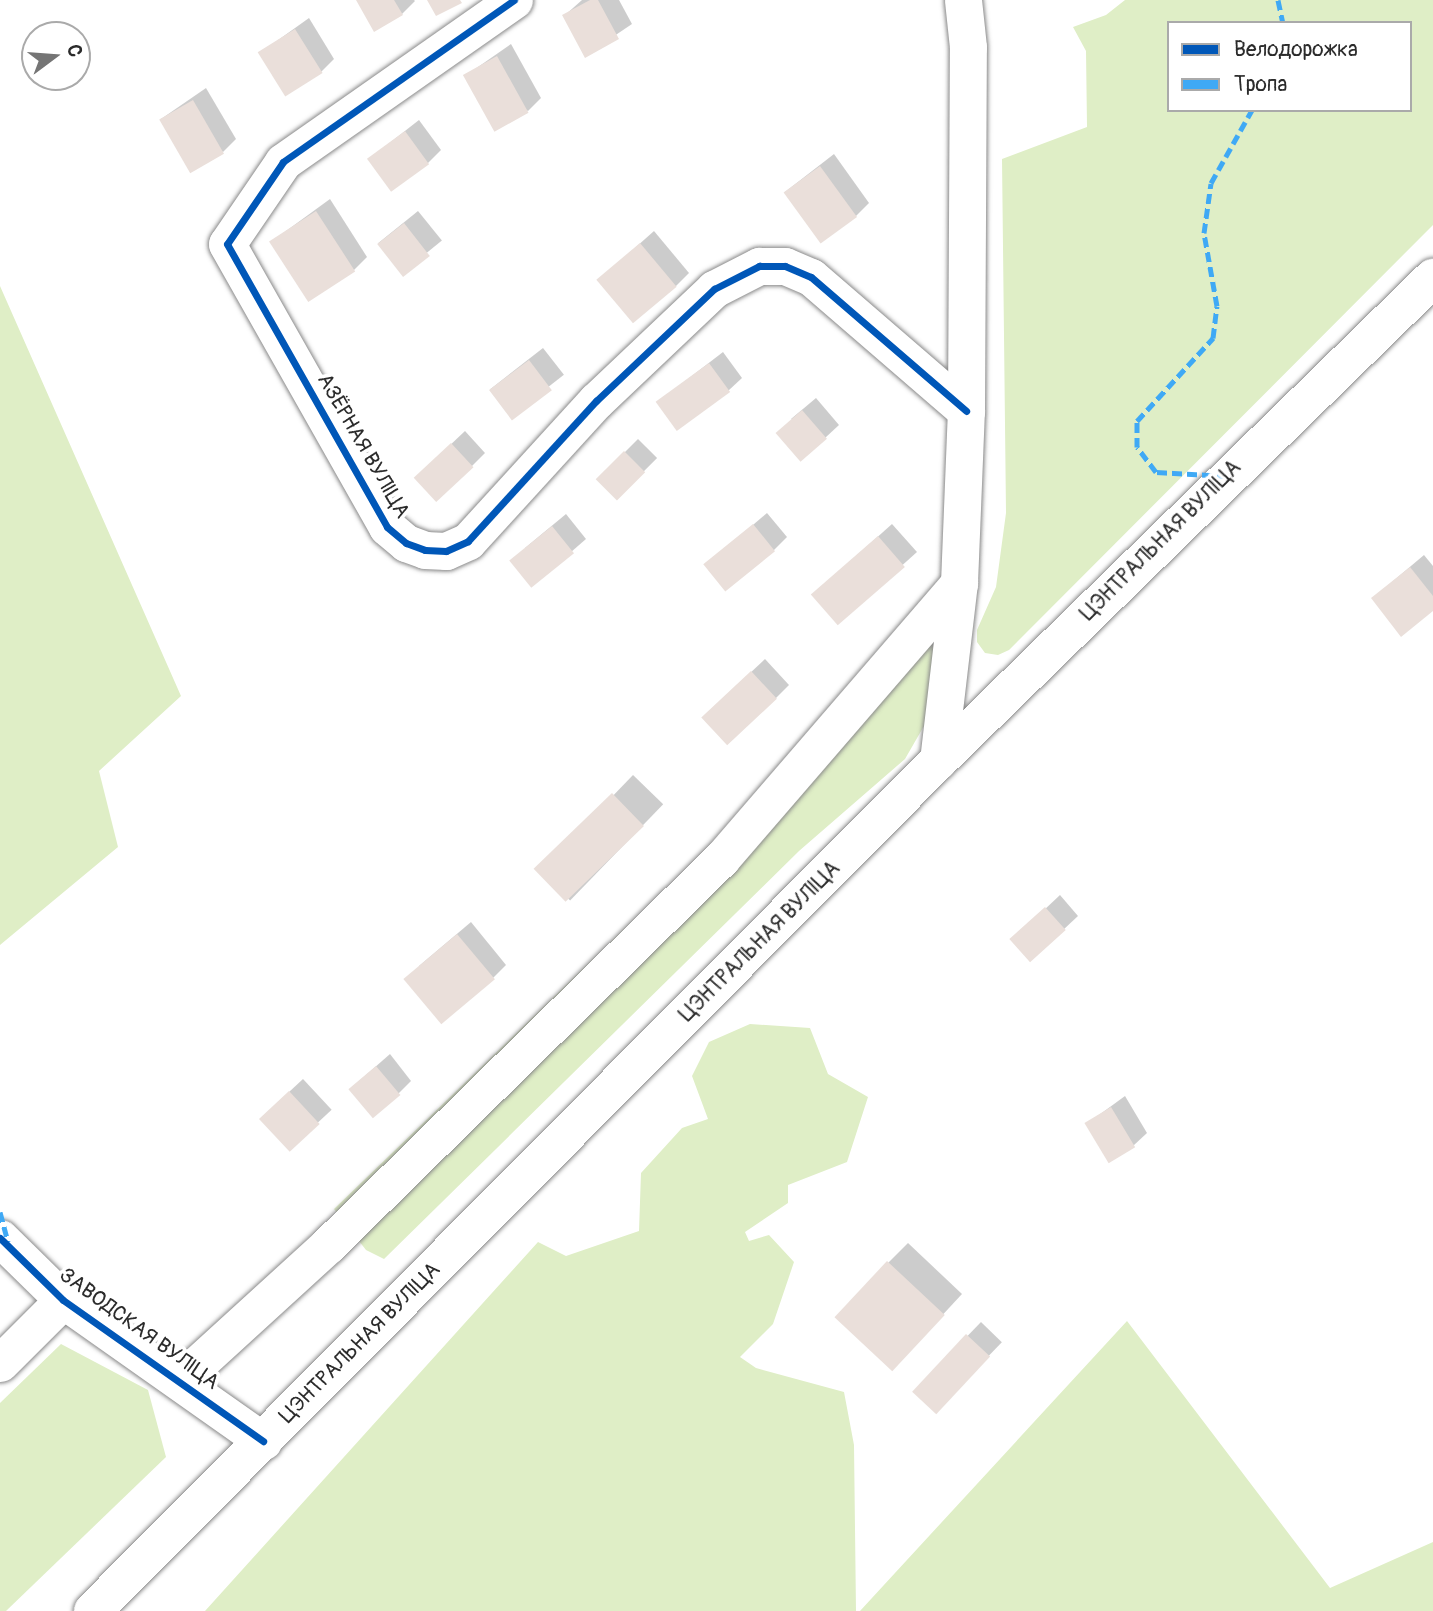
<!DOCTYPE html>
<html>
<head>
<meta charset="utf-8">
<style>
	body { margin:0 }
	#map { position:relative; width:1433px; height:1611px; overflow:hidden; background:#fff; font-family:Pangolin,sans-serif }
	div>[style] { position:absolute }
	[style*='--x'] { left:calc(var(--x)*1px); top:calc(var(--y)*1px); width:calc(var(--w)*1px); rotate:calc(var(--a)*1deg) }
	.green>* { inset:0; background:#dfeec6 }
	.shadow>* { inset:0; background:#0003; transform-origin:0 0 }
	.building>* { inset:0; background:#eadfda; transform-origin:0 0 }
	.roads { filter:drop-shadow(0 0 2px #8a8a8a) drop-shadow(0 0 2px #8a8a8a) }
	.minor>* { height:37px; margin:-18.5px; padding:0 18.5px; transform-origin:18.5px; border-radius:18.5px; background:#fff }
	.major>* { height:38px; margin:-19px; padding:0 19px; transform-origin:19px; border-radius:19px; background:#fff }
	.quiet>* { height:5px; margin-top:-2.5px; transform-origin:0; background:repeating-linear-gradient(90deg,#3fa9f5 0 10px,transparent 0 15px) }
	.cycleway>* { height:7px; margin:-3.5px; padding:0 3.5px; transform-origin:3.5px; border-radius:3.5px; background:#0057b8 }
	span { translate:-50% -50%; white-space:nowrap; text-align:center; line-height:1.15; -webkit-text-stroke:7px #fff; paint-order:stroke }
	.street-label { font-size:21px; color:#2b2b2b }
	.legend { position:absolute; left:1167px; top:21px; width:245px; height:91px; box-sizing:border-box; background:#fff; border:2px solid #aaa; margin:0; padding:9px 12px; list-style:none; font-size:21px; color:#2b2b2b }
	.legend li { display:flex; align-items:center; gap:14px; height:35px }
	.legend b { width:35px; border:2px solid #aaa }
	.north { position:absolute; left:21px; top:21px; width:70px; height:70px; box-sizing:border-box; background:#fff; border:2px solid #aaa; border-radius:50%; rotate:74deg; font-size:19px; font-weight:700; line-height:28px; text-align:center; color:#2b2b2b }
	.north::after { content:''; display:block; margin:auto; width:24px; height:32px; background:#757575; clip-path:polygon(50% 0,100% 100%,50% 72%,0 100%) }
</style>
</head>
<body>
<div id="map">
	<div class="green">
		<i style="clip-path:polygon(evenodd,1125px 0,1433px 0,1433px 225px,1009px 650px,998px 655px,985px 653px,977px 642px,977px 630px,996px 587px,1006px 513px,1002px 159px,1087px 127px,1086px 51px,1073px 27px,1106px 15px,1125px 0,1169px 23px,1410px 23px,1410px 110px,1169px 110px,1169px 23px)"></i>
		<i style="clip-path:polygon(0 286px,181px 696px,99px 771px,118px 847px,0 945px)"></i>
		<i style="clip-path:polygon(942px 582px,928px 719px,905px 759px,799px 851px,384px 1259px,366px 1250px,334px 1209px,704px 852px)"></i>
		<i style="clip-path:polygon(750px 1024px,810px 1028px,828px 1074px,868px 1097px,847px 1162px,788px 1185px,788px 1203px,745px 1232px,749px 1241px,769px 1235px,794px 1262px,773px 1324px,740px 1357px,756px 1368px,844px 1392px,854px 1445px,856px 1611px,205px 1611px,538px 1242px,566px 1256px,639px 1231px,641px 1173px,682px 1128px,708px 1119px,692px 1076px,709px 1042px)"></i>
		<i style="clip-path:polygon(1127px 1321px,1330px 1588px,1433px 1542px,1433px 1611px,860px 1611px)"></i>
		<i style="clip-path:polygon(61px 1344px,148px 1390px,166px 1457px,6px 1611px,0 1611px,0 1403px)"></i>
	</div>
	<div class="shadow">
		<i style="clip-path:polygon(358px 0,414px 0,415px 1px,402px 14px)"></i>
		<i style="clip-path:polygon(582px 0,619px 0,632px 24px,586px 55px,564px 16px)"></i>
		<i style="clip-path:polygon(309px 18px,334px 59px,321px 72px,260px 53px)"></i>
		<i style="clip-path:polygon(511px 44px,541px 98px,528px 111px,465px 76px)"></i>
		<i style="clip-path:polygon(206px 88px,236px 139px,223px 152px,161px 119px)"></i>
		<i style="clip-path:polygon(419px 120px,441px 150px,428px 163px,369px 159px)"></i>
		<i style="clip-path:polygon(834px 154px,869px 203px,856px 216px,785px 192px)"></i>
		<i style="clip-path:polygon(330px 199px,367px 257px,354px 270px,271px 242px)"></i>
		<i style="left:418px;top:211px;width:38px;height:51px;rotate:51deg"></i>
		<i style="clip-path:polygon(654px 231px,689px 273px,676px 286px,599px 280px)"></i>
		<i style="left:543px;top:348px;width:34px;height:67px;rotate:52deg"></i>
		<i style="clip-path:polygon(723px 352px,742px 378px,728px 391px,658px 402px)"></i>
		<i style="clip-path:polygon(816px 398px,839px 425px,825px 438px,791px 419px)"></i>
		<i style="clip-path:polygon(465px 431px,485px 453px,472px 466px,429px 465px)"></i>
		<i style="left:638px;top:439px;width:27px;height:57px;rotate:45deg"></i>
		<i style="clip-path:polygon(767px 513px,787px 537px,774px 550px,706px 565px)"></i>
		<i style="clip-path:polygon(566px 514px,586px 539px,532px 586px,525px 548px)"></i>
		<i style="clip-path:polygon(892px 524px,917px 552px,838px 623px,827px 582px)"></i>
		<i style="clip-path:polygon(1424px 555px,1433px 566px,1433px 609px,1373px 598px)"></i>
		<i style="clip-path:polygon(765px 659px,789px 685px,776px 698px,717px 704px)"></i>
		<i style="left:633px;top:775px;width:42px;height:134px;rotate:44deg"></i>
		<i style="clip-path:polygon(1060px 895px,1078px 916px,1031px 960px,1026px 927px)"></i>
		<i style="clip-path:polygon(471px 922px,506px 965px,493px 978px,419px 966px)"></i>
		<i style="clip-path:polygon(390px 1054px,411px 1081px,398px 1094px,350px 1089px)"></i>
		<i style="left:303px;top:1079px;width:42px;height:57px;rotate:47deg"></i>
		<i style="clip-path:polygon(1125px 1096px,1147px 1133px,1133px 1146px,1088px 1123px)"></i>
		<i style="clip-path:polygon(908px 1243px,962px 1294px,911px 1349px,888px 1263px)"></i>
		<i style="left:981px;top:1322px;width:29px;height:96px;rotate:44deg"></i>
	</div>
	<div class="building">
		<i style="clip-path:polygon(356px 0,394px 0,403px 15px,374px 32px)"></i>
		<i style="clip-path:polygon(427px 0,460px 0,462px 3px,436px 16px)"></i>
		<i style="clip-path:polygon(590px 0,598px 0,619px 39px,585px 58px,562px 15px)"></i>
		<i style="left:295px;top:29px;width:52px;height:44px;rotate:58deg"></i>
		<i style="left:497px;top:56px;width:65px;height:39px;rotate:61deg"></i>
		<i style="left:193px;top:100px;width:62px;height:39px;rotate:60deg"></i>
		<i style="left:405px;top:131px;width:41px;height:47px;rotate:54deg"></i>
		<i style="left:820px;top:166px;width:63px;height:45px;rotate:54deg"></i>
		<i style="left:316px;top:211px;width:72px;height:56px;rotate:57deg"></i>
		<i style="left:404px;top:223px;width:42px;height:34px;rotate:52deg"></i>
		<i style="left:640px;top:243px;width:57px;height:57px;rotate:50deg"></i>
		<i style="left:529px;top:360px;width:38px;height:50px;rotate:53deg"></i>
		<i style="left:709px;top:363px;width:36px;height:66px;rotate:54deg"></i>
		<i style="left:802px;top:410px;width:38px;height:35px;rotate:49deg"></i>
		<i style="left:451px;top:443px;width:33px;height:51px;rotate:47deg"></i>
		<i style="left:624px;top:451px;width:30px;height:40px;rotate:45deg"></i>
		<i style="left:753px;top:524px;width:35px;height:64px;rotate:51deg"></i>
		<i style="left:552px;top:526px;width:35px;height:55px;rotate:51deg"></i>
		<i style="left:878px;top:536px;width:41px;height:89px;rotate:49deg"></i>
		<i style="clip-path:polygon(1410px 567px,1433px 596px,1433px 611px,1401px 637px,1371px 598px)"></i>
		<i style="left:751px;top:671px;width:38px;height:68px;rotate:47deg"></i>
		<i style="left:612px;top:793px;width:46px;height:109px;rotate:46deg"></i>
		<i style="left:1045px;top:907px;width:31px;height:48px;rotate:48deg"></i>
		<i style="left:457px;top:934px;width:59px;height:70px;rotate:50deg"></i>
		<i style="left:376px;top:1066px;width:38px;height:36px;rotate:50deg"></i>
		<i style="left:289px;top:1091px;width:45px;height:41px;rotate:47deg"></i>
		<i style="left:1111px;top:1107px;width:47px;height:31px;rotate:59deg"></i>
		<i style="left:887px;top:1261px;width:79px;height:77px;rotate:43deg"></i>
		<i style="left:966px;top:1334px;width:33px;height:79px;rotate:43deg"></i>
	</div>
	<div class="roads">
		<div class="minor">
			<i style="--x:514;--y:0;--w:282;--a:145"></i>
			<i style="--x:283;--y:162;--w:99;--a:124.3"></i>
			<i style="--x:227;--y:244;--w:325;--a:60.5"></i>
			<i style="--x:387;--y:527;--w:25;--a:40"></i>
			<i style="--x:406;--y:543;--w:20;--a:20"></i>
			<i style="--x:425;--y:550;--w:21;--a:3"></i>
			<i style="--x:446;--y:551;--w:24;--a:-24"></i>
			<i style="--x:468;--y:541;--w:190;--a:-47.6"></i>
			<i style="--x:596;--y:401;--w:163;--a:-43.5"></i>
			<i style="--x:714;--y:289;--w:51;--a:-27.1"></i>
			<i style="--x:759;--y:266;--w:26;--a:0"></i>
			<i style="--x:785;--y:266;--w:28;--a:23"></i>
			<i style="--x:811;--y:277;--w:205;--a:40.8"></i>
			<i style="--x:938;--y:761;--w:179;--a:-83.3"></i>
			<i style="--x:959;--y:583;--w:172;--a:-87.7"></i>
			<i style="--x:966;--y:411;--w:364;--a:-89.7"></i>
			<i style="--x:968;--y:47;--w:47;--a:-96.1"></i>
			<i style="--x:0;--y:1238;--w:88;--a:44.5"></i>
			<i style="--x:63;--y:1300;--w:245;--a:35.2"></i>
			<i style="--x:0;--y:1363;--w:89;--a:-45"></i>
			<i style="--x:179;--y:1381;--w:202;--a:-42.4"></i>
			<i style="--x:328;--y:1245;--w:552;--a:-44.49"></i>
			<i style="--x:722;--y:858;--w:363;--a:-49.2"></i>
		</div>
		<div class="major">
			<i style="--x:93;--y:1611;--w:1199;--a:-45.17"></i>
			<i style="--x:938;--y:761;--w:692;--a:-44.3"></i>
		</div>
	</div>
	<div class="quiet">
		<i style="--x:1278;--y:0;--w:24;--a:78"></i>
		<i style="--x:1227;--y:476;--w:71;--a:-176.8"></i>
		<i style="--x:1156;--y:472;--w:31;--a:-127"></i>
		<i style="--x:1137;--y:447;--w:26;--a:-90"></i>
		<i style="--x:1137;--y:421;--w:113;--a:-47.5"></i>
		<i style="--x:1213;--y:338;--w:32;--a:-83"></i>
		<i style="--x:1217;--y:306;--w:74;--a:-100.1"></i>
		<i style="--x:1204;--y:233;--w:50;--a:-82"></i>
		<i style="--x:1211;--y:183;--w:84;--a:-60.7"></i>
		<i style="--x:0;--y:1212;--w:31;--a:75"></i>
	</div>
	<div class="cycleway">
		<i style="--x:514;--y:0;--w:282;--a:145"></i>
		<i style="--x:283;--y:162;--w:99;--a:124.3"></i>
		<i style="--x:227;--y:244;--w:325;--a:60.5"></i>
		<i style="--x:387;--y:527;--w:25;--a:40"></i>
		<i style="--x:406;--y:543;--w:20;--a:20"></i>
		<i style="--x:425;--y:550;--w:21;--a:3"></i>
		<i style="--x:446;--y:551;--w:24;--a:-24"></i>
		<i style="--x:468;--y:541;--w:190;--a:-47.6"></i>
		<i style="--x:596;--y:401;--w:163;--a:-43.5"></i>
		<i style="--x:714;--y:289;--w:51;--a:-27.1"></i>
		<i style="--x:759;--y:266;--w:26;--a:0"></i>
		<i style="--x:785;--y:266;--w:28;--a:23"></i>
		<i style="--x:811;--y:277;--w:205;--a:40.8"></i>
		<i style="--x:0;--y:1238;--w:88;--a:44.5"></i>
		<i style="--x:63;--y:1300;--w:245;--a:35.2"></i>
	</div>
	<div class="street-label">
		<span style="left:363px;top:446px;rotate:60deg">АЗЁРНАЯ ВУЛІЦА</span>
		<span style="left:1161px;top:541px;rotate:-45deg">ЦЭНТРАЛЬНАЯ ВУЛІЦА</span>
		<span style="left:760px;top:942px;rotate:-45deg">ЦЭНТРАЛЬНАЯ ВУЛІЦА</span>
		<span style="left:139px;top:1329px;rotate:36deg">ЗАВОДСКАЯ ВУЛІЦА</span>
		<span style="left:360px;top:1343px;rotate:-45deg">ЦЭНТРАЛЬНАЯ ВУЛІЦА</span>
	</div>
	<ul class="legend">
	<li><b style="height:9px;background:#0057b8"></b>Велодорожка</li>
	<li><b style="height:9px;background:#3fa9f5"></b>Тропа</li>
	</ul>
	<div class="north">С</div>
</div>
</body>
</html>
